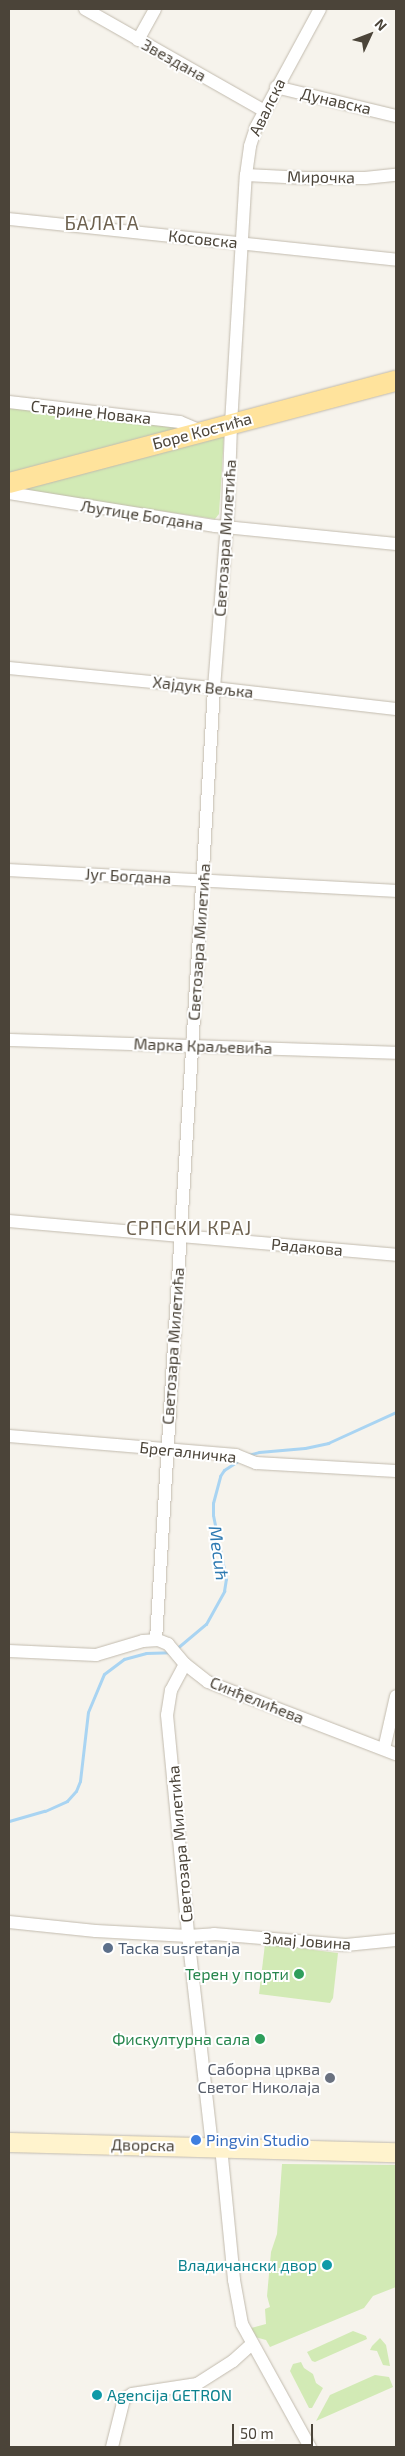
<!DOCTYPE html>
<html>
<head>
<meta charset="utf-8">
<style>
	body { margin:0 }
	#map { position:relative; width:405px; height:2456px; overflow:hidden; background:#f6f3ec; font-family:"Exo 2",sans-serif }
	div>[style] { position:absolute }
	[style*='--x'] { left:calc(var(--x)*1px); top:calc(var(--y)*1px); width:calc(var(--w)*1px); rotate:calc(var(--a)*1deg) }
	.green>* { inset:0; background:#d2eab5 }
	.stream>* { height:3px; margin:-1.5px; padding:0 1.5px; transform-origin:1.5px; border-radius:1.5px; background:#a9d4f2 }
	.roads { filter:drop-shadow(0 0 1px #c2bbae) drop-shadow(0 0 1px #c2bbae) }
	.street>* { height:12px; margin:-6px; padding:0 6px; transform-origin:6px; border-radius:6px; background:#fff }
	.secondary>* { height:19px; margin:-9.5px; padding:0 9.5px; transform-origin:9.5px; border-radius:9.5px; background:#fff3cd }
	.primary>* { height:20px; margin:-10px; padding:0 10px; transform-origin:10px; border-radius:10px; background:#ffe39c }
	.dots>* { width:14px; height:14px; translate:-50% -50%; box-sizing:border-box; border:2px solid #fff; border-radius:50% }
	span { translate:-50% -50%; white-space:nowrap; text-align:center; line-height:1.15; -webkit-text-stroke:4px #fff; paint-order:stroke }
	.street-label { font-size:16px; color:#4b4439 }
	.service-label { font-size:16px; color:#4e5e75 }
	.left { translate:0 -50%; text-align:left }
	.leisure-label { font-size:16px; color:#27864d }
	.right { translate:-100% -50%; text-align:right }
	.worship-label { font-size:16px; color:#5b616d }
	.shop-label { font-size:16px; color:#366cbe }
	.culture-label { font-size:16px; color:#0d838f }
	.water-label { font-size:18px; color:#2e7ab2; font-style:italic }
	.quarter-label { font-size:19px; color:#6e6250; letter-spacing:1px }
	.frame { position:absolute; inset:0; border:10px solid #4b4439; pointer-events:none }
	.north { position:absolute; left:345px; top:10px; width:50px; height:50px; -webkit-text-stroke:4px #fff; paint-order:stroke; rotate:47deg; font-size:14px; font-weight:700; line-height:20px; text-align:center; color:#4b4439 }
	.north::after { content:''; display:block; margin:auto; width:18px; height:22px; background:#4b4439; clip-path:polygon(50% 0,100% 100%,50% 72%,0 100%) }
	.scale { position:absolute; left:232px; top:2424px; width:81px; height:22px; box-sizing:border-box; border:2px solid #4b4439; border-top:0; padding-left:6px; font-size:15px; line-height:18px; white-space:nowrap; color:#4b4439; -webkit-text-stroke:4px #fff; paint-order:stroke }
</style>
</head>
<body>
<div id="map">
	<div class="green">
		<i style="clip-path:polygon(9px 408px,182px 428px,9px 476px)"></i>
		<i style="clip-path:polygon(224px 436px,219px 514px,215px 519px,19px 490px)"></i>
		<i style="clip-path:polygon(265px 1944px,338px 1953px,333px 1998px,330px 2003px,259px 1994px)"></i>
		<i style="clip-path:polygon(282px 2164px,396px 2165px,396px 2287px,373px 2296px,364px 2308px,270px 2347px,266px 2340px,255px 2337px,251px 2328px,266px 2324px,265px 2309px,270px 2307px,267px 2296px,271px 2252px,277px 2234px)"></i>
		<i style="clip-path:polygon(353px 2331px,366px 2336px,367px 2339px,315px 2362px,312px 2361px,307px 2352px)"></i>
		<i style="clip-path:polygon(380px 2338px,386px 2345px,390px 2366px,383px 2365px,377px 2351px,370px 2350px,372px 2346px)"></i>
		<i style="clip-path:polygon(301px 2362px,304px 2368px,313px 2374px,316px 2383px,323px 2388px,312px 2408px,309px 2408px,290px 2371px,293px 2364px)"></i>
		<i style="clip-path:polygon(375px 2375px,389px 2377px,393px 2387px,316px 2421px,330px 2395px)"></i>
	</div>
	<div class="stream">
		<i style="--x:248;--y:1455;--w:11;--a:-15"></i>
		<i style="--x:259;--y:1452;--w:46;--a:-5"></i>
		<i style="--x:305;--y:1448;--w:24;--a:-12"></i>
		<i style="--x:328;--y:1443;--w:75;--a:-24.5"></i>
		<i style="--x:176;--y:1649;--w:39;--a:-40"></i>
		<i style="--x:206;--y:1624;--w:38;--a:-61"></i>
		<i style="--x:224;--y:1591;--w:12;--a:-81"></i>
		<i style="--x:226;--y:1579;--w:65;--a:-101.5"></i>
		<i style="--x:213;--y:1515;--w:12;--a:-90"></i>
		<i style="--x:213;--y:1503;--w:28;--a:-75"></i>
		<i style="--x:220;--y:1476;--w:7;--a:-56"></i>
		<i style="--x:224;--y:1470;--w:17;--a:-33"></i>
		<i style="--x:9;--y:1821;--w:37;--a:-16"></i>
		<i style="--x:45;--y:1811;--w:24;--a:-24"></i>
		<i style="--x:67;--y:1801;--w:13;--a:-48"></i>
		<i style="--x:76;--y:1791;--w:11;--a:-68"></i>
		<i style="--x:80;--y:1781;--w:69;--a:-83.4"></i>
		<i style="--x:88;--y:1712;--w:41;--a:-67.2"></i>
		<i style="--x:104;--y:1674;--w:25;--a:-37"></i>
		<i style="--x:124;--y:1659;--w:23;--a:-15"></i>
		<i style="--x:146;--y:1653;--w:25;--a:-2"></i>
	</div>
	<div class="roads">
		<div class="street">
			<i style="--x:85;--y:9;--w:205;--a:29.6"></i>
			<i style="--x:138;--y:40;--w:35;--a:-61"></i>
			<i style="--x:276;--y:87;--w:123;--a:13.6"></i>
			<i style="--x:246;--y:175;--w:59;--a:2.9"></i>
			<i style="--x:305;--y:178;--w:60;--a:0"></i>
			<i style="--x:365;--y:178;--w:31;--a:-6"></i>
			<i style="--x:9;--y:219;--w:389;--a:6"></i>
			<i style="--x:9;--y:402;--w:172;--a:6.7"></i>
			<i style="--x:180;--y:422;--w:23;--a:23"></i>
			<i style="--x:9;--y:493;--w:209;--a:9.1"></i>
			<i style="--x:215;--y:526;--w:182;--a:5.7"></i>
			<i style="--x:9;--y:668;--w:206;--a:5.6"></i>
			<i style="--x:214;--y:688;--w:183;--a:6.6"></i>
			<i style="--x:9;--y:870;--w:388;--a:3.1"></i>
			<i style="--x:9;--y:1040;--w:387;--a:1.9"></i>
			<i style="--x:9;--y:1221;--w:388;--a:5"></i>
			<i style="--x:9;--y:1436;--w:228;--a:4.8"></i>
			<i style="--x:236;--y:1455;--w:22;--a:22"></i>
			<i style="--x:256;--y:1463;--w:140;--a:3.3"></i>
			<i style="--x:156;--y:1640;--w:954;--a:-86.51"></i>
			<i style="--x:214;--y:688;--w:178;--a:-85.5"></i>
			<i style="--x:228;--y:511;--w:87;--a:-88"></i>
			<i style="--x:231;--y:424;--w:249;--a:-86.6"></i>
			<i style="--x:246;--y:175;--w:29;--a:-82"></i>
			<i style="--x:250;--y:146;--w:20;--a:-72"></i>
			<i style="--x:256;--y:127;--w:134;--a:-61.5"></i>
			<i style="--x:9;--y:1651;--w:87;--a:2.6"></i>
			<i style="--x:96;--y:1655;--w:49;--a:-16.6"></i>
			<i style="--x:143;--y:1641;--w:15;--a:-4"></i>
			<i style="--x:158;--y:1640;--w:11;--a:22"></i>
			<i style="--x:168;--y:1644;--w:26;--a:50"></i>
			<i style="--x:185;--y:1664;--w:29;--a:38"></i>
			<i style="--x:208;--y:1682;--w:201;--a:21"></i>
			<i style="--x:185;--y:1664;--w:30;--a:118"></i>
			<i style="--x:171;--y:1690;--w:25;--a:99"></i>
			<i style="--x:167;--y:1715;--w:230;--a:84.5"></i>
			<i style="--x:189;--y:1944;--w:204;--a:83.5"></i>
			<i style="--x:384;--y:1749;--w:54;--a:-77.2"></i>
			<i style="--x:9;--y:1922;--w:87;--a:5.9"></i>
			<i style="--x:96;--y:1931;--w:92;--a:3.1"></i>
			<i style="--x:188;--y:1936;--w:26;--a:-4"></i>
			<i style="--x:214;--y:1934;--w:132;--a:4.8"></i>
			<i style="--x:346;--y:1945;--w:50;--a:-5.7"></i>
			<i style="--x:221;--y:2147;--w:134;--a:84.4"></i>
			<i style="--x:234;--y:2280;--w:45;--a:79.7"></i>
			<i style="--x:242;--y:2324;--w:141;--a:61.1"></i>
			<i style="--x:112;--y:2447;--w:49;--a:-76"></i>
			<i style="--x:124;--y:2399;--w:9;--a:-32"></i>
			<i style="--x:132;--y:2394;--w:66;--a:-8.7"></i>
			<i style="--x:197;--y:2384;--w:43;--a:-32.6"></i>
			<i style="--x:233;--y:2361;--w:25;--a:-42"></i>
		</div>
		<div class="secondary">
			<i style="--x:9;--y:2142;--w:387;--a:1.5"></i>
		</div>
		<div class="primary">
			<i style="--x:9;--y:483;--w:400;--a:-14.8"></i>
		</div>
	</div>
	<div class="dots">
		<i style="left:108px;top:1948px;background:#5c6f8a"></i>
		<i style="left:299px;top:1974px;background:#2e9e5b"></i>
		<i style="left:260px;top:2039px;background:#2e9e5b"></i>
		<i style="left:330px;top:2078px;background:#6b7280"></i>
		<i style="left:196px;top:2140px;background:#3f7fe0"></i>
		<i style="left:327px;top:2265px;background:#0f9aa8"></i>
		<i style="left:97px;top:2395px;background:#0f9aa8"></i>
	</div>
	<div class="street-label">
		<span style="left:174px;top:60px;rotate:29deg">Звездана</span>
		<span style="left:336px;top:101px;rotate:13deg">Дунавска</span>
		<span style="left:267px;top:107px;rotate:-64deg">Авалска</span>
		<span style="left:321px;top:177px;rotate:1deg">Мирочка</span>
		<span style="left:203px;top:239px;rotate:6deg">Косовска</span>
		<span style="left:91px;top:412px;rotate:6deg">Старине Новака</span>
		<span style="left:202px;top:431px;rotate:-15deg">Боре Костића</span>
		<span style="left:142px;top:515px;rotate:9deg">Љутице Богдана</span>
		<span style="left:225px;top:538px;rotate:-86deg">Светозара Милетића</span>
		<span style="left:203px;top:687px;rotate:6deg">Хајдук Вељка</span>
		<span style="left:128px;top:876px;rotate:3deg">Југ Богдана</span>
		<span style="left:199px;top:942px;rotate:-86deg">Светозара Милетића</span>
		<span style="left:203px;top:1046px;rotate:2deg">Марка Краљевића</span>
		<span style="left:307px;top:1247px;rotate:5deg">Радакова</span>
		<span style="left:173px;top:1346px;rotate:-86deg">Светозара Милетића</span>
		<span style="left:188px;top:1452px;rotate:6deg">Брегалничка</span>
		<span style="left:257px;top:1700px;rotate:22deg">Синђелићева</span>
		<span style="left:180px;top:1844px;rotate:-95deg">Светозара Милетића</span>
		<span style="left:307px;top:1941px;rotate:4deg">Змај Јовина</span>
		<span style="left:143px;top:2145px;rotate:1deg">Дворска</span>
	</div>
	<div class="service-label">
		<span class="left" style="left:118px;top:1948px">Tacka susretanja</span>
	</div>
	<div class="leisure-label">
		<span class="right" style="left:289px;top:1974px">Терен у порти</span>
		<span class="right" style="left:250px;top:2039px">Фискултурна сала</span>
	</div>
	<div class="worship-label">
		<span class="right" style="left:320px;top:2078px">Саборна црква<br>Светог Николаја</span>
	</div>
	<div class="shop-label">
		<span class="left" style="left:206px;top:2140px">Pingvin Studio</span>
	</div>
	<div class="culture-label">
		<span class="right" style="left:317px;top:2265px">Владичански двор</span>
		<span class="left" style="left:107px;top:2395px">Agencija GETRON</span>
	</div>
	<div class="water-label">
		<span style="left:219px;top:1553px;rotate:82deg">Месић</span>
	</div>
	<div class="quarter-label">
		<span style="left:102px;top:223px">БАЛАТА</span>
		<span style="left:189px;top:1228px">СРПСКИ КРАЈ</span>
	</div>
	<div class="frame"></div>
	<div class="north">N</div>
	<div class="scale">50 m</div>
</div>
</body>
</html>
